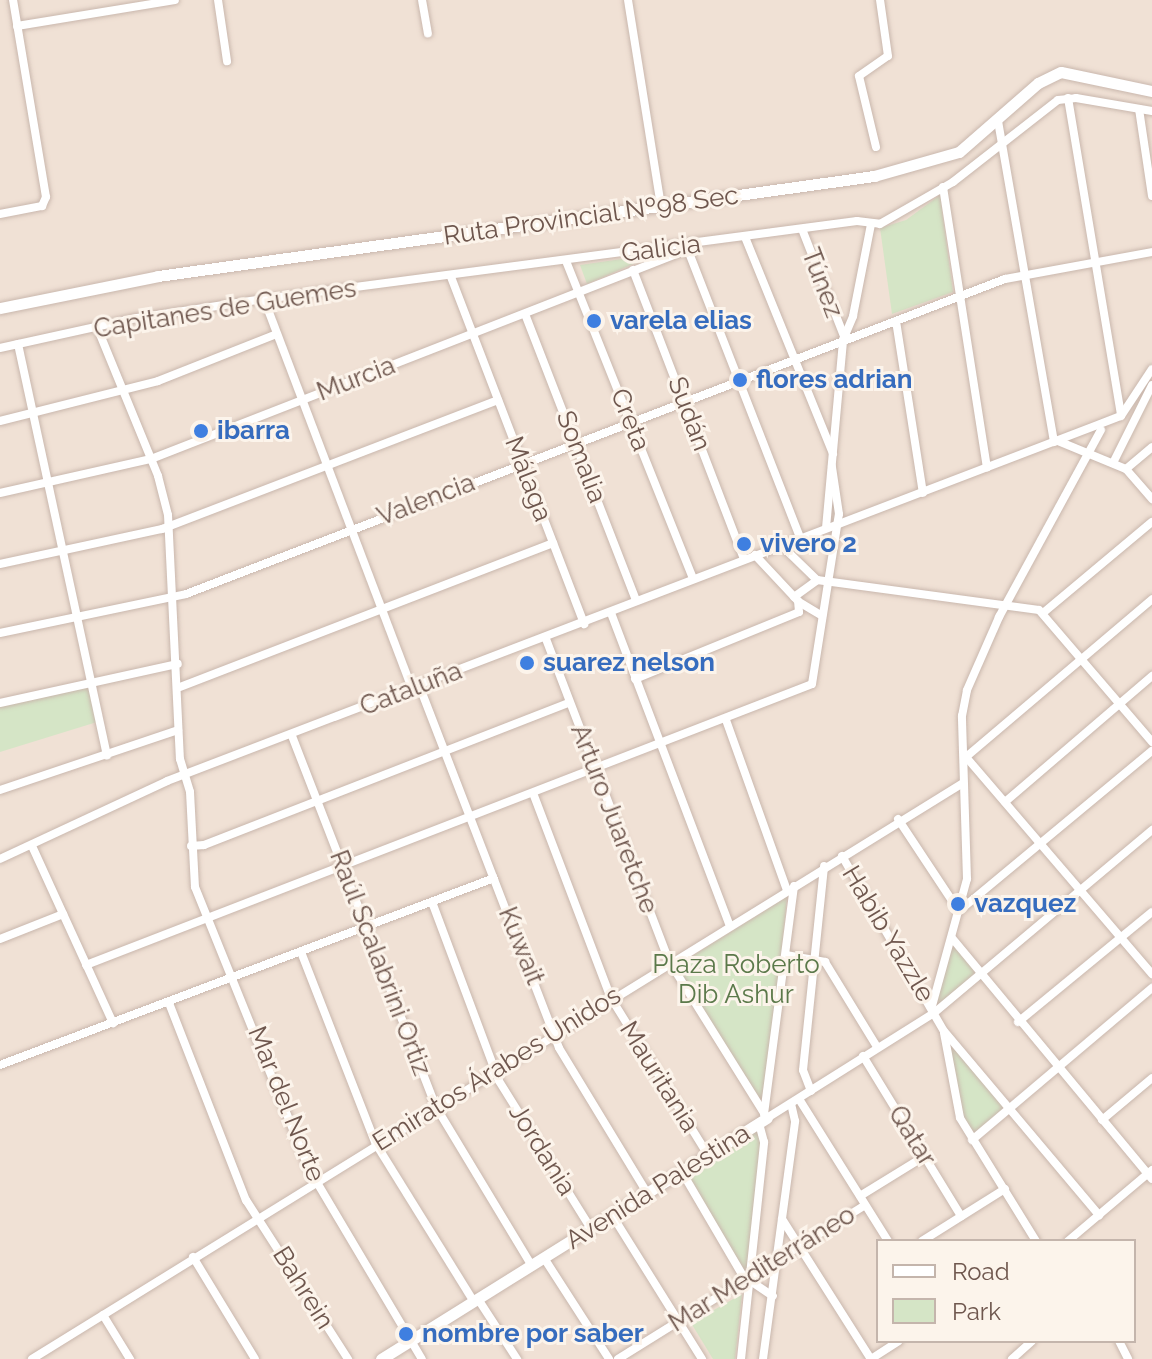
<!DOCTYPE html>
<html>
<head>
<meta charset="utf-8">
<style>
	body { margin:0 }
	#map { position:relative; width:1152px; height:1359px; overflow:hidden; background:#f9f0e5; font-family:Raleway,sans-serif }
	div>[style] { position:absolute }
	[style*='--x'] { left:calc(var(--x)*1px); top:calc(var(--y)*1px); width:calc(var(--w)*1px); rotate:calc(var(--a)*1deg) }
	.residential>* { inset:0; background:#f0e1d5 }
	.green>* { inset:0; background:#d5e5c6 }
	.roads { filter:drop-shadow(0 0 2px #c9b7ad) drop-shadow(0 0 2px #c9b7ad) }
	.street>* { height:8px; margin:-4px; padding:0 4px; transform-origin:4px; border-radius:4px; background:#fff }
	.secondary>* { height:11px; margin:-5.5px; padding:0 5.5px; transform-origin:5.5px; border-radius:5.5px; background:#fff }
	.dots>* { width:22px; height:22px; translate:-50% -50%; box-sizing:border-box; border:4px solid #fcf4eb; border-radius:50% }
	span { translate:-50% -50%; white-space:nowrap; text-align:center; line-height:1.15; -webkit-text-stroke:6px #fcf4eb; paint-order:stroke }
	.street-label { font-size:26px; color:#6f574e }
	.shop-label { font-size:26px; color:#366cbe; font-weight:700 }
	.left { translate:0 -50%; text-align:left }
	.park-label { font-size:26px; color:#5b794a }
	.legend { position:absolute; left:876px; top:1239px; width:260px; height:104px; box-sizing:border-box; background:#fcf4eb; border:2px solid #c4b5ac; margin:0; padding:10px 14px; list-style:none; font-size:24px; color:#6f574e }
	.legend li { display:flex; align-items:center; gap:16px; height:40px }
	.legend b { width:40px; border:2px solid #c4b5ac }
</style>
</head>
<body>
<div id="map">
	<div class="residential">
		<i style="clip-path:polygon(evenodd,0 0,1152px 0,1152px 1359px,0 1359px,0 0,878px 1241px,1134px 1241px,1134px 1341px,878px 1341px,878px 1241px)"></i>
	</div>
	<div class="green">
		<i style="clip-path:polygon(940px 195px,953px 292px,892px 314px,880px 228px,906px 220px)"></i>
		<i style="clip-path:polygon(656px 254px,587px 284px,580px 265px)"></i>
		<i style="clip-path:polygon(89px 685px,97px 722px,0 752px,0 705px)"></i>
		<i style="clip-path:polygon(787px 897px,777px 1001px,762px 1102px,676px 966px)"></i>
		<i style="clip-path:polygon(952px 940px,978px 977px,934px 1012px)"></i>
		<i style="clip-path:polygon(944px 1032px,1008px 1107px,972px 1139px,961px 1118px)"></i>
		<i style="clip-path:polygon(759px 1125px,763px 1132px,746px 1277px,687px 1173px)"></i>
		<i style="clip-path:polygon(742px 1294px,735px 1359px,713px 1359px,691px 1323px)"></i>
	</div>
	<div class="roads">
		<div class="street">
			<i style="--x:218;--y:0;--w:62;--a:81.6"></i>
			<i style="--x:422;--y:0;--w:34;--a:80"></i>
			<i style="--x:628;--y:0;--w:208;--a:80.9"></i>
			<i style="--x:17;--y:26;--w:160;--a:-9.3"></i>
			<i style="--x:1068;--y:98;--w:322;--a:80.5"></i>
			<i style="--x:1139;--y:109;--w:88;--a:81.5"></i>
			<i style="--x:998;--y:121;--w:326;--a:80.1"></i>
			<i style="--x:876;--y:147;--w:73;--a:-103.5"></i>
			<i style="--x:859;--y:76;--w:35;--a:-35"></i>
			<i style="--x:888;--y:56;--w:57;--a:-98.1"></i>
			<i style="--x:943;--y:187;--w:284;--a:81.1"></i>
			<i style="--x:0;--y:214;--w:43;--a:-10.8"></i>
			<i style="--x:42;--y:206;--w:10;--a:-66"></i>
			<i style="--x:46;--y:197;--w:200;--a:-99.5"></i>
			<i style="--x:802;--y:229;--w:115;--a:68.6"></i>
			<i style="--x:745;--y:237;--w:234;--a:67.9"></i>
			<i style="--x:686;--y:245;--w:314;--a:68.7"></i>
			<i style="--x:566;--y:261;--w:342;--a:68.2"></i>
			<i style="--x:633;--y:270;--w:310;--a:69"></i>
			<i style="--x:451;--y:277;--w:372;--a:69"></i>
			<i style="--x:264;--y:299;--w:416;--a:69.2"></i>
			<i style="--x:525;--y:314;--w:307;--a:68.8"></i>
			<i style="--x:896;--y:321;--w:174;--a:81.1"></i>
			<i style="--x:97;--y:327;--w:161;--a:67.7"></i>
			<i style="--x:158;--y:476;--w:40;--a:75.6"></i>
			<i style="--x:168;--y:515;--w:244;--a:87.2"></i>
			<i style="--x:180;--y:759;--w:34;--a:73"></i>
			<i style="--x:190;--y:792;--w:95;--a:87"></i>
			<i style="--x:195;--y:887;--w:304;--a:68"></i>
			<i style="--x:309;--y:1169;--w:221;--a:59.3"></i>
			<i style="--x:18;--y:344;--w:421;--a:77.8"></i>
			<i style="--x:0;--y:348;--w:140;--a:-12.4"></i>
			<i style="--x:137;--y:318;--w:128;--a:-8.5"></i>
			<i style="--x:264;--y:299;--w:598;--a:-7.49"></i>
			<i style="--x:857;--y:221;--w:23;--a:7"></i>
			<i style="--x:880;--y:224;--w:84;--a:-29.9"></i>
			<i style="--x:953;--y:182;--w:133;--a:-38"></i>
			<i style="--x:1058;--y:100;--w:18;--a:-6"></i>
			<i style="--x:1076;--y:98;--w:77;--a:9.7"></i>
			<i style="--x:0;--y:421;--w:163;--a:-14.2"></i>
			<i style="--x:158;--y:381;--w:128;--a:-21.6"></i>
			<i style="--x:1058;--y:441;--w:74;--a:22.4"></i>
			<i style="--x:1126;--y:469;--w:40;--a:49"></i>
			<i style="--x:1113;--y:463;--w:87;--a:-63.4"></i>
			<i style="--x:1126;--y:469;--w:34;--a:-40"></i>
			<i style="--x:0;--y:493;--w:155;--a:-12.7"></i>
			<i style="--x:151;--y:459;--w:581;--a:-21.31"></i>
			<i style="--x:826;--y:528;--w:189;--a:-84.8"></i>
			<i style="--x:843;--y:340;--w:26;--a:-67"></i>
			<i style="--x:853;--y:316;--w:94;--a:-78.9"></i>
			<i style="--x:782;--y:546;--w:49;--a:44.2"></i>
			<i style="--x:817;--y:580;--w:224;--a:7.7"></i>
			<i style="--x:1039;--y:610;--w:174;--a:49.4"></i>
			<i style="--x:0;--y:564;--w:166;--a:-12.2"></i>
			<i style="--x:162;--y:529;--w:360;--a:-21"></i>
			<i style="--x:794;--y:597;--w:29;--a:-36"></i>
			<i style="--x:799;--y:602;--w:27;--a:31"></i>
			<i style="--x:611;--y:613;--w:333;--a:69.2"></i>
			<i style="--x:1043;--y:613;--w:142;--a:-39.9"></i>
			<i style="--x:0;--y:633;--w:190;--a:-11.8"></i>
			<i style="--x:186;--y:594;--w:877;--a:-21.04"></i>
			<i style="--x:1005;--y:279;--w:149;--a:-10.4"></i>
			<i style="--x:546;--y:639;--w:345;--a:69.1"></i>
			<i style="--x:669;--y:961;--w:185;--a:58"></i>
			<i style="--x:767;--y:1118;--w:197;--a:-32.2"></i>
			<i style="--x:934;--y:1013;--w:285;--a:-40"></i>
			<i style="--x:635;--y:679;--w:177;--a:-22.2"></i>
			<i style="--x:799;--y:612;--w:11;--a:-95"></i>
			<i style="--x:798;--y:601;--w:63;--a:-133.1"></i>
			<i style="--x:419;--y:685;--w:389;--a:68.9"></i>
			<i style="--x:559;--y:1048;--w:170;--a:58.7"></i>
			<i style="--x:180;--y:687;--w:400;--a:-21.1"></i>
			<i style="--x:0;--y:703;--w:182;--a:-12.4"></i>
			<i style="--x:726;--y:720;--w:181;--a:70.3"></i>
			<i style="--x:292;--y:736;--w:398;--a:68.8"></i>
			<i style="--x:436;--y:1107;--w:186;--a:58.9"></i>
			<i style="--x:966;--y:757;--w:286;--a:49.4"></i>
			<i style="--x:966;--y:757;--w:244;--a:-40.3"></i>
			<i style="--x:0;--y:790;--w:188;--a:-18.6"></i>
			<i style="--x:533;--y:793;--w:219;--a:69.2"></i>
			<i style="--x:611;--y:998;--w:185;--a:58.3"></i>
			<i style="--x:1005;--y:802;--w:194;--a:-40.6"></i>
			<i style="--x:898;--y:819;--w:110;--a:56.5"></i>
			<i style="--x:959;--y:911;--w:251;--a:-39.7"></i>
			<i style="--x:32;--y:846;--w:195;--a:65.4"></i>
			<i style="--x:191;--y:846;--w:13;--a:-4"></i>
			<i style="--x:204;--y:845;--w:392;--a:-21.3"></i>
			<i style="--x:842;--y:856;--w:203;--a:59.8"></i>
			<i style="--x:944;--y:1031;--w:241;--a:49.9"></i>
			<i style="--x:0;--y:859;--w:184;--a:-25"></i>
			<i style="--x:167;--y:781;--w:1021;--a:-20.94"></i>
			<i style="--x:1121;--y:416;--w:56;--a:-56.6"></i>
			<i style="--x:432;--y:902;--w:191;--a:69.5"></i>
			<i style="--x:499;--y:1081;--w:174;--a:58.1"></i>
			<i style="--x:952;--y:938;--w:313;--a:50.3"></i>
			<i style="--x:0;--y:939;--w:68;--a:-21.6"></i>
			<i style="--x:301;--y:952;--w:206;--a:68.7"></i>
			<i style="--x:376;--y:1144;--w:186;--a:58.2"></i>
			<i style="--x:786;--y:955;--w:40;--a:10"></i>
			<i style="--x:825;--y:962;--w:100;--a:58.5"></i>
			<i style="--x:86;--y:965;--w:778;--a:-21.16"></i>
			<i style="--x:812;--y:684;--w:172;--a:-81"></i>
			<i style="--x:839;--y:514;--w:48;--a:-98.5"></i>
			<i style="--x:169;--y:1003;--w:212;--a:68.7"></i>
			<i style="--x:246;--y:1200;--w:189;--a:57.3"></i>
			<i style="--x:932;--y:1006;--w:132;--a:-74.6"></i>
			<i style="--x:967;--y:879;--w:163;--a:-91.8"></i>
			<i style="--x:962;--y:716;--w:26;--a:-79"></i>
			<i style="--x:967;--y:690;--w:80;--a:-66.3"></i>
			<i style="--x:999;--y:617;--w:213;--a:-61.4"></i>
			<i style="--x:1018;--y:1022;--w:173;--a:-39.4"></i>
			<i style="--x:944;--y:1033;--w:86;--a:79.3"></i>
			<i style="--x:960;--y:1118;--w:145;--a:58.3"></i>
			<i style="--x:863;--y:1056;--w:188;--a:58.5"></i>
			<i style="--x:0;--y:1065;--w:528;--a:-20.73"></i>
			<i style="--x:811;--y:1091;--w:22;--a:-111"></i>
			<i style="--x:803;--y:1070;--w:205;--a:-84.1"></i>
			<i style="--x:799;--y:1099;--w:168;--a:57.9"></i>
			<i style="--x:764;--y:1114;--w:230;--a:-82.5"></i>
			<i style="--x:1102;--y:1120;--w:65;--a:-40"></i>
			<i style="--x:972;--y:1140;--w:236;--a:-40.2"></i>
			<i style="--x:682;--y:1172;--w:121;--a:59.6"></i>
			<i style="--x:743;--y:1276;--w:36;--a:34"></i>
			<i style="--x:860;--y:1196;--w:76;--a:-31.6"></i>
			<i style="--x:612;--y:1215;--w:170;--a:58"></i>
			<i style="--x:782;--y:1219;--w:166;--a:57.6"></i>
			<i style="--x:922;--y:1241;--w:98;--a:-32.1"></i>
			<i style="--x:1068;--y:1241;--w:110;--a:-40.2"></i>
			<i style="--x:193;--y:1257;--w:119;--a:58.7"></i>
			<i style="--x:544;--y:1258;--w:120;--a:57.2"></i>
			<i style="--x:478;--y:1299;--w:72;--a:57"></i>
			<i style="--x:103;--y:1315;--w:52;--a:58.5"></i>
			<i style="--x:1119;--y:1341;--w:20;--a:63"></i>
			<i style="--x:32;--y:1359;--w:1095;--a:-31.74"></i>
			<i style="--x:618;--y:1359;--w:291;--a:-31.9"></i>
			<i style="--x:741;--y:1359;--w:218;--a:-83.9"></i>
			<i style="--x:764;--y:1142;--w:20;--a:-105"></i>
			<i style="--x:763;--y:1359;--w:240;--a:-82.3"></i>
			<i style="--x:795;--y:1121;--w:17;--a:-103"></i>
			<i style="--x:871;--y:1359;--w:33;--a:-33"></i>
			<i style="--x:1012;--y:1359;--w:27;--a:-42"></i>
		</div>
		<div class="secondary">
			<i style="--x:0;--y:308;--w:161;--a:-11.4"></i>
			<i style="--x:158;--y:276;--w:723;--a:-7.95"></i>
			<i style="--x:874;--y:176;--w:88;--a:-15.8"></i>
			<i style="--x:959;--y:152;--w:105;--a:-41.1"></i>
			<i style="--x:1038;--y:83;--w:25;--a:-26"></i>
			<i style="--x:1061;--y:72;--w:93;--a:11.8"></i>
			<i style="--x:381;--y:1359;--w:455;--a:-32"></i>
		</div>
	</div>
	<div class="dots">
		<i style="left:594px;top:321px;background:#3f7fe0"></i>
		<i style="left:740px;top:380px;background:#3f7fe0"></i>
		<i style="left:201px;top:431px;background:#3f7fe0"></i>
		<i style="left:744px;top:544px;background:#3f7fe0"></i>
		<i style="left:527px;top:663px;background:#3f7fe0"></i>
		<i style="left:958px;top:904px;background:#3f7fe0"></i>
		<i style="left:406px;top:1334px;background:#3f7fe0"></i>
	</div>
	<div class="street-label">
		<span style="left:591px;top:216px;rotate:-8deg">Ruta Provincial Nº98 Sec</span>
		<span style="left:661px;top:249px;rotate:-7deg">Galicia</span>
		<span style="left:822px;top:283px;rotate:69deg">Túnez</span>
		<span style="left:225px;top:309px;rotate:-9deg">Capitanes de Guemes</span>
		<span style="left:356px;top:379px;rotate:-21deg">Murcia</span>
		<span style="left:689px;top:414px;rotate:69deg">Sudán</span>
		<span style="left:630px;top:420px;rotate:68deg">Creta</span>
		<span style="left:581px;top:457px;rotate:69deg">Somalia</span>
		<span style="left:528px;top:479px;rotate:69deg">Málaga</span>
		<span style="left:426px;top:500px;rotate:-21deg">Valencia</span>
		<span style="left:411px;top:689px;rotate:-21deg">Cataluña</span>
		<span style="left:614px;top:819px;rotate:69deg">Arturo Juaretche</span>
		<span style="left:888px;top:934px;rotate:59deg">Habib Yazzle</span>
		<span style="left:521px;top:946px;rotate:68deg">Kuwait</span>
		<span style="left:380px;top:963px;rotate:69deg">Raúl Scalabrini Ortiz</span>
		<span style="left:497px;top:1069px;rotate:-32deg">Emiratos Árabes Unidos</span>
		<span style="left:659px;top:1077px;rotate:58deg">Mauritania</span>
		<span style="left:286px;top:1104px;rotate:68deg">Mar del Norte</span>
		<span style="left:912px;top:1136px;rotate:58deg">Qatar</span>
		<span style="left:542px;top:1150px;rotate:58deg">Jordania</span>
		<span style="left:658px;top:1187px;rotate:-32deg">Avenida Palestina</span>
		<span style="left:762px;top:1269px;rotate:-32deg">Mar Mediterráneo</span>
		<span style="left:303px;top:1288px;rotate:58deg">Bahrein</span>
	</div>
	<div class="shop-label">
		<span class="left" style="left:610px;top:321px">varela elias</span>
		<span class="left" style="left:756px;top:380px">flores adrian</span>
		<span class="left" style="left:217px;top:431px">ibarra</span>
		<span class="left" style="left:760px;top:544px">vivero 2</span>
		<span class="left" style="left:543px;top:663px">suarez nelson</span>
		<span class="left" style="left:974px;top:904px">vazquez</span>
		<span class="left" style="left:422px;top:1334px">nombre por saber</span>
	</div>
	<div class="park-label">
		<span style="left:736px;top:980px">Plaza Roberto<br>Dib Ashur</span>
	</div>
	<ul class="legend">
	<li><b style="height:10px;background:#fff"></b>Road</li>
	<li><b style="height:22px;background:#d5e5c6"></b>Park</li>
	</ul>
</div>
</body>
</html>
